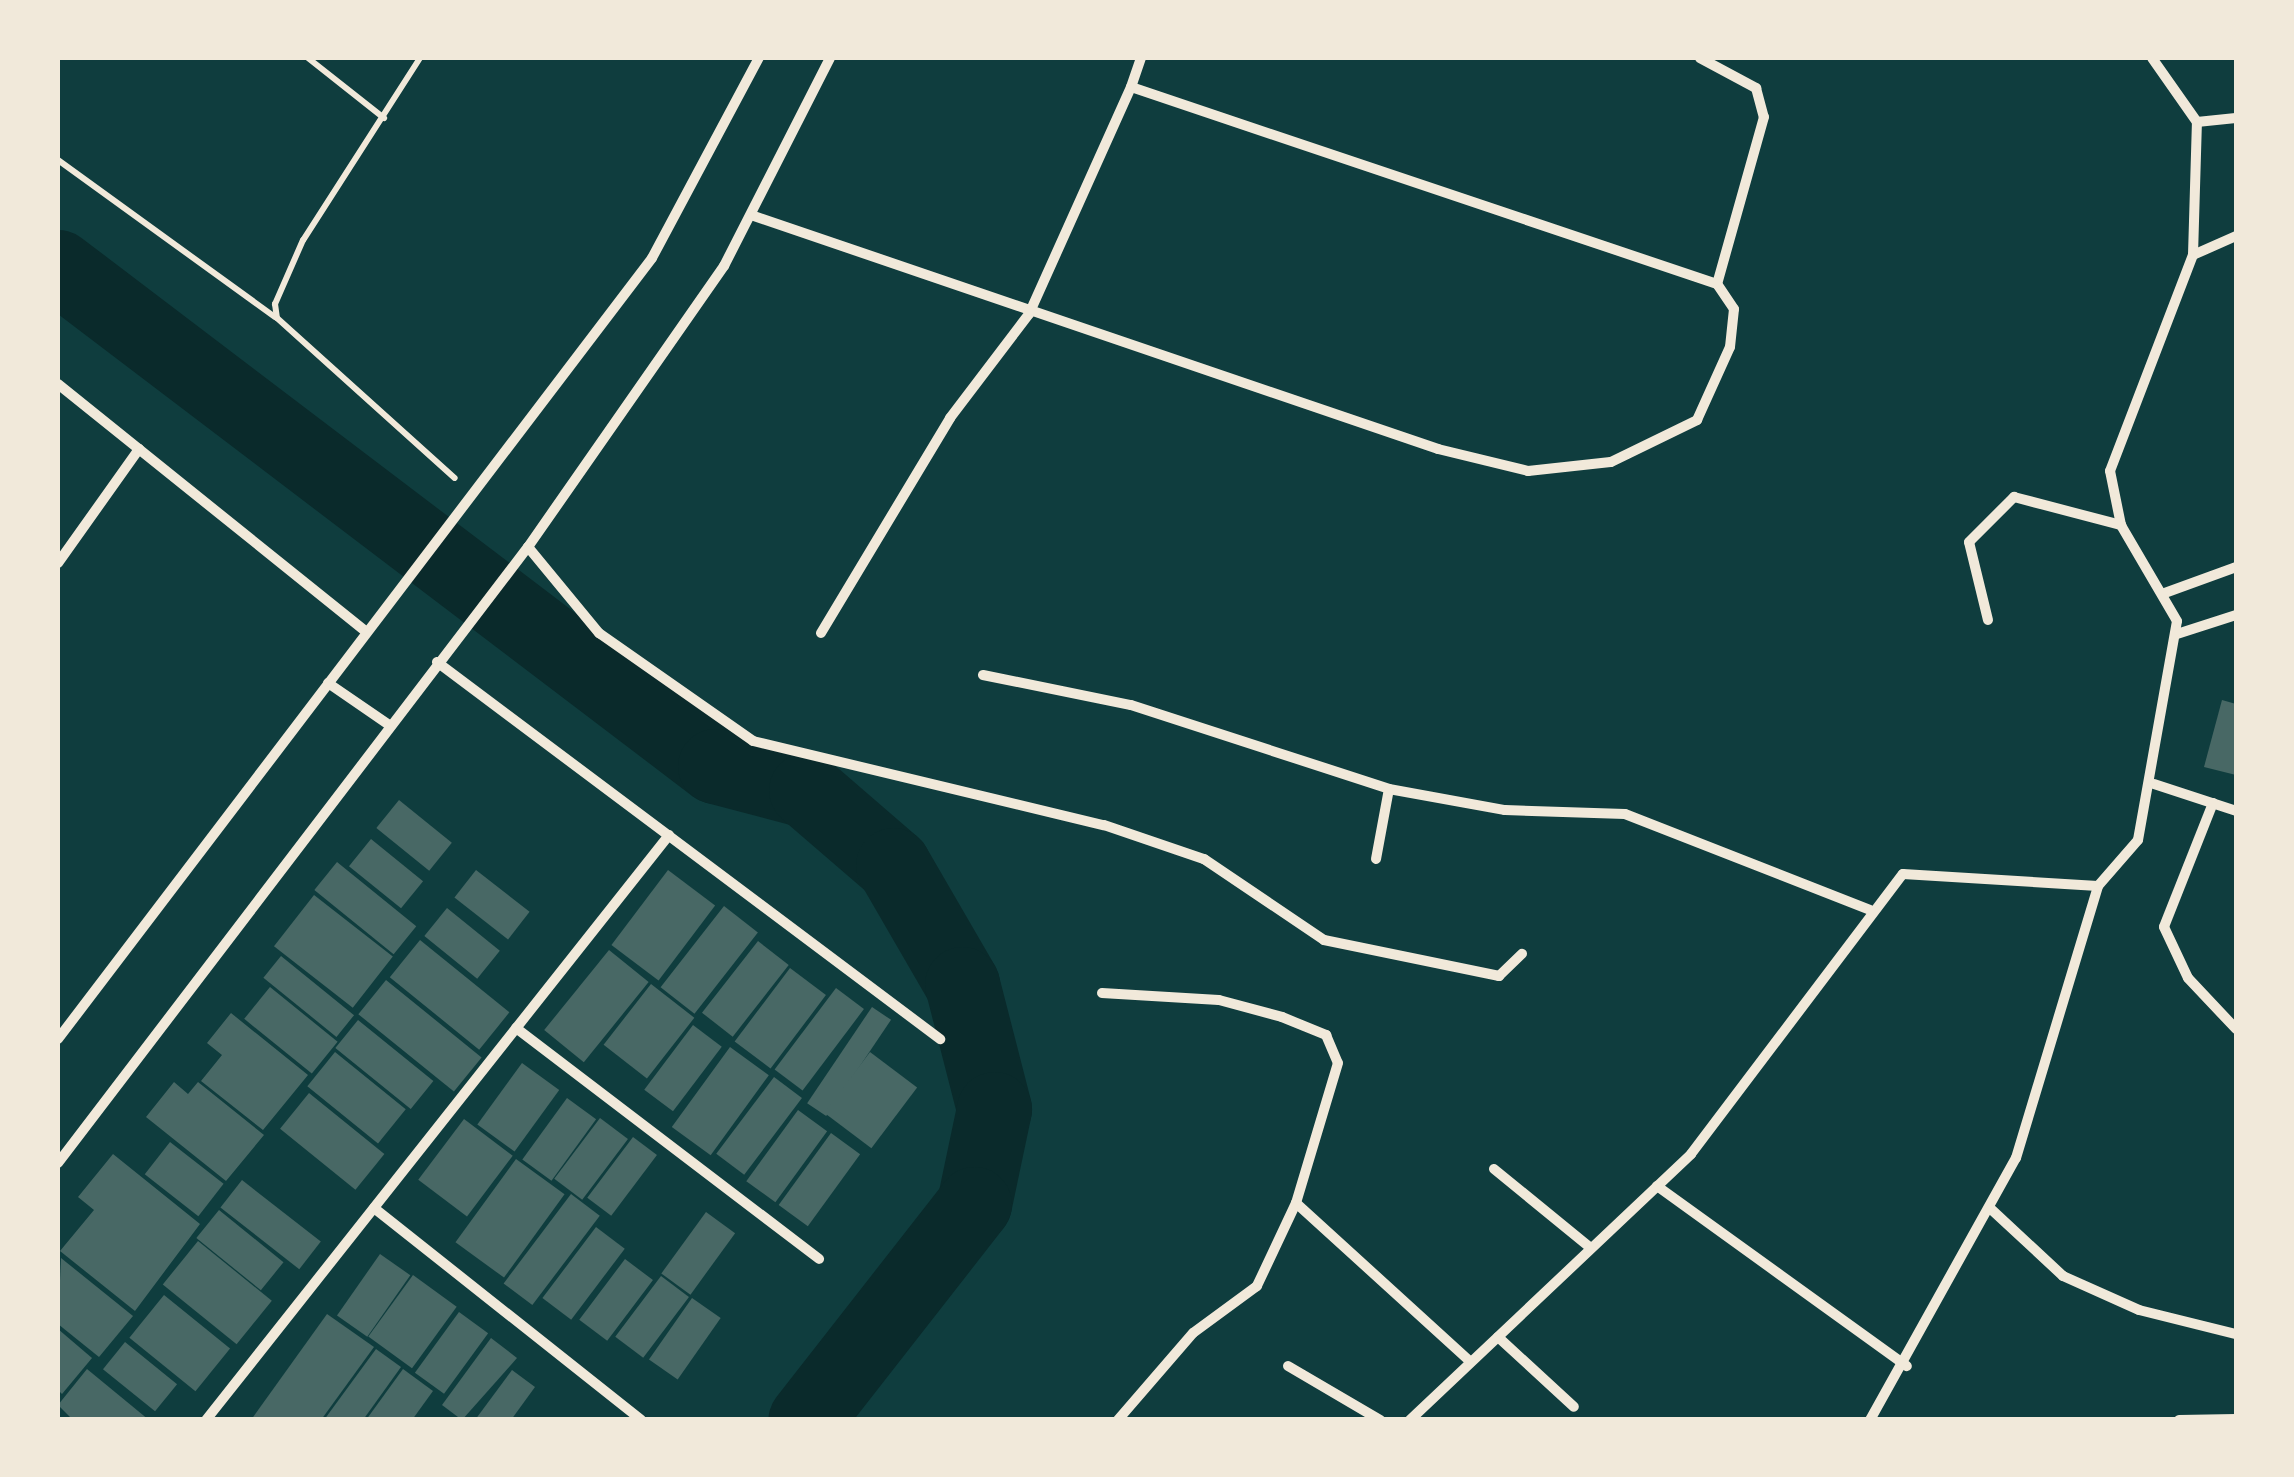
<!DOCTYPE html>
<html>
<head>
<meta charset="utf-8">
<style>
	body { margin:0 }
	#map { position:relative; width:2294px; height:1477px; overflow:hidden; background:#0f3d3e; font-family:Montserrat,sans-serif }
	div>[style] { position:absolute }
	[style*='--x'] { left:calc(var(--x)*1px); top:calc(var(--y)*1px); width:calc(var(--w)*1px); rotate:calc(var(--a)*1deg) }
	.river>* { height:75px; margin:-37.5px; padding:0 37.5px; transform-origin:37.5px; border-radius:37.5px; background:#0a2a2b }
	.building>* { inset:0; background:#486865; transform-origin:0 0 }
	.path>* { height:6px; margin:-3px; padding:0 3px; transform-origin:3px; border-radius:3px; background:#f1e9da }
	.minor>* { height:10px; margin:-5px; padding:0 5px; transform-origin:5px; border-radius:5px; background:#f1e9da }
	span { translate:-50% -50%; white-space:nowrap; text-align:center; line-height:1.15; -webkit-text-stroke:8px #f1e9da; paint-order:stroke }
	.frame { position:absolute; inset:0; border:60px solid #f1e9da; pointer-events:none }
</style>
</head>
<body>
<div id="map">
	<div class="river">
		<i style="--x:58;--y:267;--w:825;--a:37.22"></i>
		<i style="--x:715;--y:766;--w:94;--a:14.8"></i>
		<i style="--x:806;--y:790;--w:115;--a:40.8"></i>
		<i style="--x:893;--y:865;--w:138;--a:59.9"></i>
		<i style="--x:962;--y:984;--w:129;--a:75.6"></i>
		<i style="--x:994;--y:1109;--w:97;--a:101.9"></i>
		<i style="--x:974;--y:1204;--w:274;--a:128"></i>
	</div>
	<div class="building">
		<i style="clip-path:polygon(2222px 700px,2236px 704px,2236px 775px,2204px 767px)"></i>
		<i style="left:399px;top:800px;width:68px;height:36px;rotate:39deg"></i>
		<i style="left:371px;top:839px;width:67px;height:35px;rotate:39deg"></i>
		<i style="left:337px;top:862px;width:102px;height:36px;rotate:39deg"></i>
		<i style="left:476px;top:870px;width:68px;height:35px;rotate:38deg"></i>
		<i style="left:668px;top:870px;width:59px;height:94px;rotate:37deg"></i>
		<i style="left:314px;top:895px;width:100px;height:65px;rotate:38deg"></i>
		<i style="left:724px;top:906px;width:43px;height:103px;rotate:38deg"></i>
		<i style="left:447px;top:908px;width:68px;height:36px;rotate:39deg"></i>
		<i style="left:420px;top:940px;width:115px;height:48px;rotate:39deg"></i>
		<i style="left:758px;top:941px;width:39px;height:91px;rotate:38deg"></i>
		<i style="left:609px;top:950px;width:51px;height:103px;rotate:39deg"></i>
		<i style="left:281px;top:956px;width:94px;height:28px;rotate:39deg"></i>
		<i style="left:790px;top:968px;width:45px;height:92px;rotate:37deg"></i>
		<i style="left:386px;top:980px;width:123px;height:44px;rotate:39deg"></i>
		<i style="left:651px;top:984px;width:55px;height:77px;rotate:38deg"></i>
		<i style="left:270px;top:987px;width:87px;height:41px;rotate:39deg"></i>
		<i style="left:836px;top:988px;width:35px;height:102px;rotate:37deg"></i>
		<i style="left:872px;top:1007px;width:23px;height:116px;rotate:34deg"></i>
		<i style="clip-path:polygon(231px 1013px,308px 1075px,263px 1130px,201px 1081px,222px 1055px,207px 1043px)"></i>
		<i style="left:358px;top:1020px;width:97px;height:36px;rotate:39deg"></i>
		<i style="left:693px;top:1025px;width:36px;height:81px;rotate:37deg"></i>
		<i style="left:730px;top:1047px;width:48px;height:99px;rotate:36deg"></i>
		<i style="left:335px;top:1052px;width:91px;height:44px;rotate:39deg"></i>
		<i style="left:870px;top:1052px;width:59px;height:76px;rotate:37deg"></i>
		<i style="left:522px;top:1063px;width:46px;height:76px;rotate:36deg"></i>
		<i style="left:774px;top:1077px;width:35px;height:96px;rotate:37deg"></i>
		<i style="clip-path:polygon(174px 1082px,188px 1094px,198px 1082px,264px 1135px,226px 1181px,146px 1117px)"></i>
		<i style="left:309px;top:1093px;width:97px;height:46px;rotate:39deg"></i>
		<i style="left:567px;top:1098px;width:36px;height:76px;rotate:36deg"></i>
		<i style="left:798px;top:1110px;width:36px;height:88px;rotate:36deg"></i>
		<i style="left:600px;top:1118px;width:35px;height:76px;rotate:37deg"></i>
		<i style="left:464px;top:1119px;width:61px;height:76px;rotate:37deg"></i>
		<i style="left:831px;top:1133px;width:36px;height:89px;rotate:36deg"></i>
		<i style="left:633px;top:1137px;width:30px;height:76px;rotate:37deg"></i>
		<i style="left:170px;top:1142px;width:68px;height:41px;rotate:38deg"></i>
		<i style="clip-path:polygon(113px 1154px,200px 1224px,135px 1311px,60px 1251px,94px 1210px,78px 1197px)"></i>
		<i style="left:516px;top:1159px;width:60px;height:103px;rotate:36deg"></i>
		<i style="left:242px;top:1180px;width:100px;height:35px;rotate:38deg"></i>
		<i style="left:571px;top:1194px;width:36px;height:112px;rotate:37deg"></i>
		<i style="left:219px;top:1210px;width:83px;height:36px;rotate:39deg"></i>
		<i style="left:706px;top:1212px;width:36px;height:76px;rotate:36deg"></i>
		<i style="left:596px;top:1227px;width:36px;height:89px;rotate:37deg"></i>
		<i style="left:198px;top:1241px;width:95px;height:56px;rotate:39deg"></i>
		<i style="left:380px;top:1254px;width:37px;height:75px;rotate:35deg"></i>
		<i style="clip-path:polygon(61px 1258px,133px 1316px,99px 1357px,58px 1324px)"></i>
		<i style="left:625px;top:1259px;width:35px;height:76px;rotate:37deg"></i>
		<i style="left:413px;top:1275px;width:54px;height:76px;rotate:36deg"></i>
		<i style="left:661px;top:1276px;width:35px;height:76px;rotate:37deg"></i>
		<i style="left:164px;top:1295px;width:85px;height:55px;rotate:39deg"></i>
		<i style="left:692px;top:1298px;width:35px;height:75px;rotate:35deg"></i>
		<i style="left:459px;top:1312px;width:36px;height:75px;rotate:36deg"></i>
		<i style="clip-path:polygon(327px 1314px,374px 1347px,321px 1420px,251px 1420px)"></i>
		<i style="clip-path:polygon(58px 1329px,92px 1358px,62px 1394px,58px 1390px)"></i>
		<i style="clip-path:polygon(491px 1338px,517px 1358px,462px 1420px,442px 1405px)"></i>
		<i style="left:125px;top:1342px;width:67px;height:35px;rotate:39deg"></i>
		<i style="clip-path:polygon(376px 1349px,401px 1367px,363px 1420px,324px 1420px)"></i>
		<i style="clip-path:polygon(87px 1369px,149px 1420px,73px 1420px,58px 1405px)"></i>
		<i style="clip-path:polygon(403px 1369px,433px 1391px,412px 1420px,366px 1420px)"></i>
		<i style="clip-path:polygon(512px 1370px,535px 1387px,511px 1420px,475px 1420px)"></i>
	</div>
	<div class="path">
		<i style="--x:308;--y:58;--w:97;--a:38.3"></i>
		<i style="--x:420;--y:58;--w:216;--a:122.7"></i>
		<i style="--x:303;--y:240;--w:70;--a:113.6"></i>
		<i style="--x:275;--y:304;--w:14;--a:82"></i>
		<i style="--x:277;--y:318;--w:239;--a:42"></i>
		<i style="--x:58;--y:160;--w:268;--a:35.9"></i>
	</div>
	<div class="minor">
		<i style="--x:1700;--y:58;--w:64;--a:28.2"></i>
		<i style="--x:1756;--y:88;--w:30;--a:75"></i>
		<i style="--x:1764;--y:117;--w:173;--a:105.7"></i>
		<i style="--x:2197;--y:122;--w:39;--a:-6"></i>
		<i style="--x:751;--y:215;--w:726;--a:18.81"></i>
		<i style="--x:1438;--y:449;--w:93;--a:13.7"></i>
		<i style="--x:1528;--y:471;--w:83;--a:-6.2"></i>
		<i style="--x:1611;--y:462;--w:96;--a:-26"></i>
		<i style="--x:1697;--y:420;--w:80;--a:-65.7"></i>
		<i style="--x:1730;--y:347;--w:38;--a:-84"></i>
		<i style="--x:1734;--y:309;--w:30;--a:-124"></i>
		<i style="--x:1717;--y:284;--w:618;--a:-161.42"></i>
		<i style="--x:1131;--y:87;--w:31;--a:-71"></i>
		<i style="--x:2193;--y:255;--w:47;--a:-23.8"></i>
		<i style="--x:58;--y:384;--w:395;--a:38.8"></i>
		<i style="--x:528;--y:547;--w:112;--a:50.5"></i>
		<i style="--x:599;--y:633;--w:188;--a:35"></i>
		<i style="--x:753;--y:741;--w:361;--a:13.5"></i>
		<i style="--x:1104;--y:825;--w:106;--a:18.8"></i>
		<i style="--x:1204;--y:859;--w:145;--a:34"></i>
		<i style="--x:1324;--y:940;--w:179;--a:11.6"></i>
		<i style="--x:1499;--y:976;--w:32;--a:-44"></i>
		<i style="--x:58;--y:563;--w:140;--a:-54.6"></i>
		<i style="--x:2162;--y:594;--w:79;--a:-20"></i>
		<i style="--x:1988;--y:620;--w:80;--a:-103.7"></i>
		<i style="--x:1969;--y:542;--w:64;--a:-45"></i>
		<i style="--x:2014;--y:497;--w:111;--a:14.7"></i>
		<i style="--x:821;--y:633;--w:251;--a:-59"></i>
		<i style="--x:950;--y:418;--w:131;--a:-52.8"></i>
		<i style="--x:1029;--y:314;--w:249;--a:-65.8"></i>
		<i style="--x:2177;--y:634;--w:62;--a:-17.9"></i>
		<i style="--x:437;--y:662;--w:629;--a:36.85"></i>
		<i style="--x:983;--y:675;--w:151;--a:11.5"></i>
		<i style="--x:1131;--y:705;--w:271;--a:18"></i>
		<i style="--x:1389;--y:789;--w:118;--a:10.3"></i>
		<i style="--x:1505;--y:810;--w:120;--a:1.9"></i>
		<i style="--x:1625;--y:814;--w:263;--a:21.4"></i>
		<i style="--x:328;--y:683;--w:74;--a:34.5"></i>
		<i style="--x:2154;--y:784;--w:86;--a:18.2"></i>
		<i style="--x:2213;--y:803;--w:133;--a:111.6"></i>
		<i style="--x:2164;--y:927;--w:56;--a:64.8"></i>
		<i style="--x:2188;--y:978;--w:70;--a:46.7"></i>
		<i style="--x:1376;--y:859;--w:71;--a:-79.5"></i>
		<i style="--x:1102;--y:993;--w:117;--a:3.4"></i>
		<i style="--x:1219;--y:1000;--w:65;--a:15.1"></i>
		<i style="--x:1282;--y:1017;--w:48;--a:22.2"></i>
		<i style="--x:1326;--y:1035;--w:30;--a:67"></i>
		<i style="--x:1338;--y:1063;--w:146;--a:106.7"></i>
		<i style="--x:1296;--y:1203;--w:92;--a:115.2"></i>
		<i style="--x:1257;--y:1286;--w:79;--a:143.7"></i>
		<i style="--x:1193;--y:1333;--w:115;--a:130.8"></i>
		<i style="--x:516;--y:1028;--w:381;--a:37.3"></i>
		<i style="--x:58;--y:1039;--w:981;--a:-52.74"></i>
		<i style="--x:652;--y:258;--w:227;--a:-61.9"></i>
		<i style="--x:58;--y:1163;--w:775;--a:-52.66"></i>
		<i style="--x:528;--y:547;--w:343;--a:-55.1"></i>
		<i style="--x:724;--y:266;--w:233;--a:-63"></i>
		<i style="--x:1494;--y:1169;--w:125;--a:39.2"></i>
		<i style="--x:1657;--y:1186;--w:308;--a:35.8"></i>
		<i style="--x:1296;--y:1203;--w:236;--a:42.3"></i>
		<i style="--x:374;--y:1208;--w:341;--a:38.4"></i>
		<i style="--x:1992;--y:1210;--w:97;--a:42.9"></i>
		<i style="--x:2063;--y:1276;--w:83;--a:24.1"></i>
		<i style="--x:2139;--y:1310;--w:100;--a:13.9"></i>
		<i style="--x:1498;--y:1337;--w:103;--a:42.6"></i>
		<i style="--x:1288;--y:1366;--w:107;--a:30.4"></i>
		<i style="--x:206;--y:1420;--w:746;--a:-51.64"></i>
		<i style="--x:1410;--y:1420;--w:387;--a:-43.4"></i>
		<i style="--x:1691;--y:1154;--w:351;--a:-52.9"></i>
		<i style="--x:1903;--y:874;--w:195;--a:3.5"></i>
		<i style="--x:2098;--y:886;--w:61;--a:-49"></i>
		<i style="--x:2138;--y:840;--w:222;--a:-79.9"></i>
		<i style="--x:2177;--y:621;--w:111;--a:-120.3"></i>
		<i style="--x:2121;--y:525;--w:55;--a:-101.5"></i>
		<i style="--x:2110;--y:471;--w:231;--a:-69"></i>
		<i style="--x:2193;--y:255;--w:133;--a:-88.3"></i>
		<i style="--x:2197;--y:122;--w:78;--a:-125.1"></i>
		<i style="--x:1870;--y:1420;--w:300;--a:-60.9"></i>
		<i style="--x:2016;--y:1158;--w:284;--a:-73.2"></i>
		<i style="--x:2179;--y:1420;--w:57;--a:-1"></i>
	</div>
	<div class="frame"></div>
</div>
</body>
</html>
